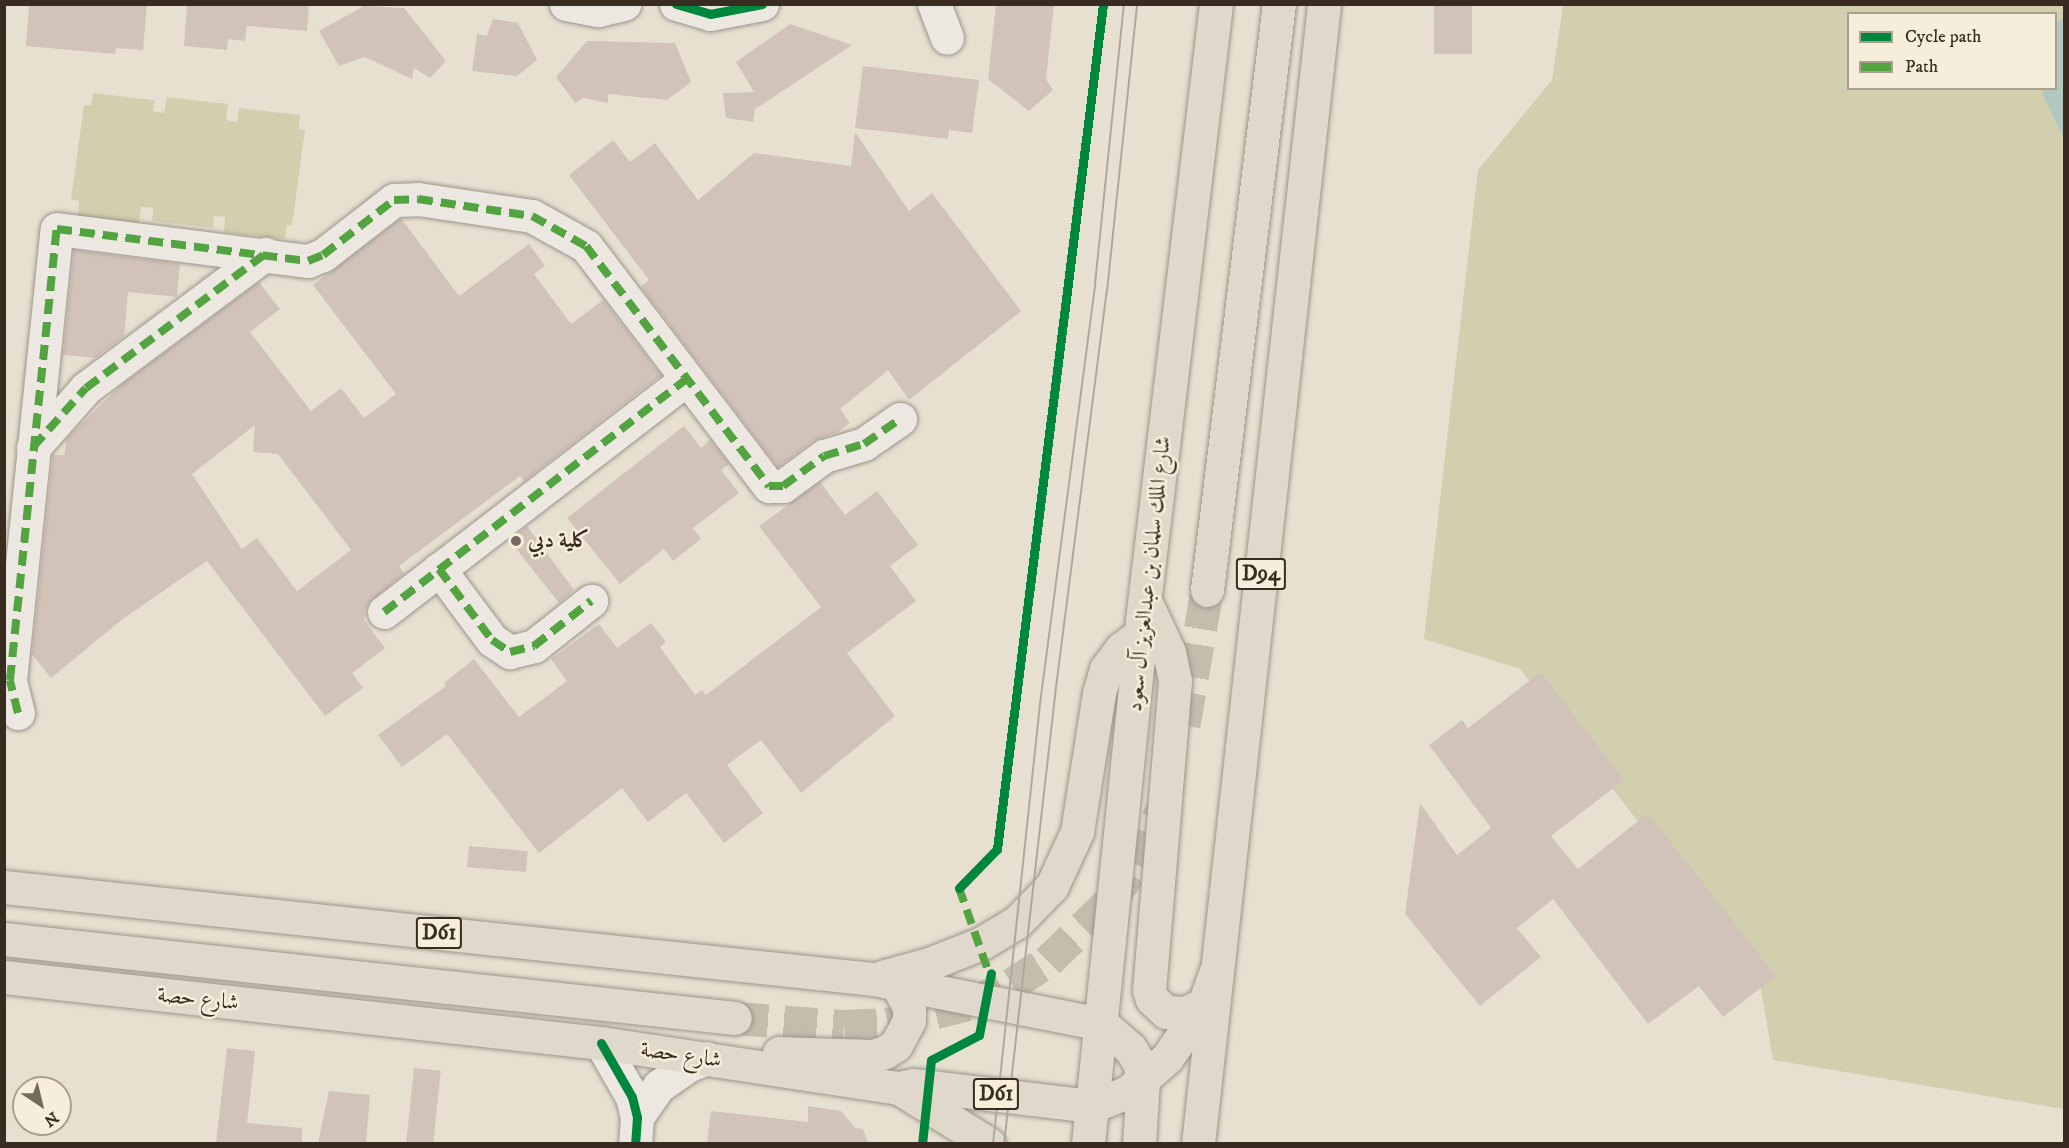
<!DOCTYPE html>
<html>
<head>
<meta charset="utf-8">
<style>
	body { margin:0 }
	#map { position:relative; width:2069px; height:1148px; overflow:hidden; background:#e7e0d1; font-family:"IM FELL DW Pica",Amiri,serif }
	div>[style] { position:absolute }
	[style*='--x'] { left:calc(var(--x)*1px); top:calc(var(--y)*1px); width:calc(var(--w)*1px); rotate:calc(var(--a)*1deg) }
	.green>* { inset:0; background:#d2cfae }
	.water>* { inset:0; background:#b2c8bf }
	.building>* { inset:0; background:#d2c3ba; transform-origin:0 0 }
	.major-tunnel>* { height:33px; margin-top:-16.5px; transform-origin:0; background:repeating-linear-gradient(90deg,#c4bcad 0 33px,transparent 0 49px) }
	.roads { filter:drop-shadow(0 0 2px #9b958b) drop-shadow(0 0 2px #9b958b) }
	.minor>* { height:33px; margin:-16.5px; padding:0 16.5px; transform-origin:16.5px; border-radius:16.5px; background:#ece8e1 }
	.major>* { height:33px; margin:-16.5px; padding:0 16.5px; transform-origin:16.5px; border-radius:16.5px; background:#dfd8cb }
	.tram>* { height:1.5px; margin:-0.75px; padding:0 0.75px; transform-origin:0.75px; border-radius:0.75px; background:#aca8a1 }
	.quiet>* { height:8px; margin-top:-4px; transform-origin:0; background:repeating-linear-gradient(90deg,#53a441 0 15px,transparent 0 23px) }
	.cycleway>* { height:9px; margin:-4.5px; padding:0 4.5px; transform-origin:4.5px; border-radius:4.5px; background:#00873e }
	.dots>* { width:16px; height:16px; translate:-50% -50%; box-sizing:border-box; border:3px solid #f6eddb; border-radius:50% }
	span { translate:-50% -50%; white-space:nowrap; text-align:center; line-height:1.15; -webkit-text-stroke:5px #f6eddb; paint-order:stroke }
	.shield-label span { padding:2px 4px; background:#f6eddb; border:2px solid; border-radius:4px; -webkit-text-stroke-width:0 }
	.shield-label { font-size:21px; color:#372c1f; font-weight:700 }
	.poi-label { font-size:22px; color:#372c1f; font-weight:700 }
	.left { translate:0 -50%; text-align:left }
	.street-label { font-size:22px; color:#372c1f }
	.frame { position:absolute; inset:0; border:6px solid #372c1f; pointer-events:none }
	.legend { position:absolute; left:1847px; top:12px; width:210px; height:78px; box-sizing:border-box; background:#f6eddb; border:2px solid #aaa090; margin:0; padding:8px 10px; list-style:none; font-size:18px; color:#372c1f }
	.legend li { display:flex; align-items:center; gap:12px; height:30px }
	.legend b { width:30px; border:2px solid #aaa090 }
	.north { position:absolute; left:12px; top:1076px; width:60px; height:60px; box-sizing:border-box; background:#f6eddb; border:2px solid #aaa090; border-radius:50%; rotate:145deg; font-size:16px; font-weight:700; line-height:24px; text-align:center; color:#372c1f }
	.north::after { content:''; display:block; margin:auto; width:21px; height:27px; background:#756b5d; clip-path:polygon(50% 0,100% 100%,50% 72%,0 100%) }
</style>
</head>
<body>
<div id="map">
	<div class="green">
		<i style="clip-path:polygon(1563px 5px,2064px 5px,2064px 17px,2056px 24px,2056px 14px,1848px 14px,1848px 88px,2043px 89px,2043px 96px,2064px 139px,2064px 1109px,1773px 1060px,1759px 978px,1520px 669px,1424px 639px,1478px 170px,1552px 80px)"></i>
		<i style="clip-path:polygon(93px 93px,154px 100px,153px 111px,164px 113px,167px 97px,228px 104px,226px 120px,237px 122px,239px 108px,300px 115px,299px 129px,305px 130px,292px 225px,287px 225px,285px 239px,224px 232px,225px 217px,214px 216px,213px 228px,152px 221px,153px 208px,141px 207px,139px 224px,78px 217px,79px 201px,71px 199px,84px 105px,91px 105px)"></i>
	</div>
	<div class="water">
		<i style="clip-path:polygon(2064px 17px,2064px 139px,2043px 96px,2043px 89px,2056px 88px,2056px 24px)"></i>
	</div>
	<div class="building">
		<i style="clip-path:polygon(29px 4px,147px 4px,143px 50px,116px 48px,115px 54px,26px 46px)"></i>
		<i style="clip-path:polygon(187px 4px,309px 4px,307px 31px,247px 26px,245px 41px,228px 39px,227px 50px,184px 46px)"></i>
		<i style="clip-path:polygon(996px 4px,1054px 4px,1046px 79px,1053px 90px,1029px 111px,988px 79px)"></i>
		<i style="left:1434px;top:4px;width:38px;height:50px"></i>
		<i style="clip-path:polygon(364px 6px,404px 8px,446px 61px,430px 78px,414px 68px,412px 79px,365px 57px,339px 66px,319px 31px)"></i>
		<i style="clip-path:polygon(493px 19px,518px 23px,537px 60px,517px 76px,472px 71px,477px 34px,487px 36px)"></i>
		<i style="clip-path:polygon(790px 24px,852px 45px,755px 109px,753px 122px,726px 118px,723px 93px,754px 92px,736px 62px)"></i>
		<i style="clip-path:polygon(587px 41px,675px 43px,691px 82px,667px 100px,608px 94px,608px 103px,584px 98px,575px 103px,556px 77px)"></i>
		<i style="clip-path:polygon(863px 66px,979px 80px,972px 133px,949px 130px,948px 139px,855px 128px)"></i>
		<i style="clip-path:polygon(855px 132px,909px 211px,932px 193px,1021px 311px,909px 400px,888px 370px,840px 409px,850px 423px,838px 432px,813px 441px,778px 467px,641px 287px,649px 280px,569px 175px,613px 140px,630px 162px,655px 143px,698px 200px,754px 153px,851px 166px)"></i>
		<i style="clip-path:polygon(evenodd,401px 218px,459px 296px,529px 244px,545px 266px,534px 274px,571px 324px,603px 300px,661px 375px,524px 481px,520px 476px,399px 566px,404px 573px,367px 605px,364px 620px,385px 648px,352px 673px,363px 688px,325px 716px,207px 561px,124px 618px,51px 678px,32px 654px,53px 455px,64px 455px,67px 438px,121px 385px,259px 282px,280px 309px,250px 332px,311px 411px,341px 388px,364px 418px,396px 394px,313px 285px,401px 218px,255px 425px,253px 452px,278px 454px,351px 550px,297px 591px,257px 538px,242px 549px,192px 474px,255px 425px)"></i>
		<i style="clip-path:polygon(74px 250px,180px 264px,177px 297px,128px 292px,124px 336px,95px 358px,63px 355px)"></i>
		<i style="clip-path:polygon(684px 426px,701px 448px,710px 440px,729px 464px,721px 470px,739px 493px,693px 528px,701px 539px,673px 561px,664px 549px,620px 584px,567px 518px)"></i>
		<i style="clip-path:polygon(820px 482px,845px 515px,877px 491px,918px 545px,890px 566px,916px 601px,847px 653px,895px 716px,801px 793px,761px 740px,727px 765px,763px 813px,724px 843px,686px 793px,648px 822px,622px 788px,539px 853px,447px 734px,402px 767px,378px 735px,446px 686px,444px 683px,474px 659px,519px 717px,567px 681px,551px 659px,599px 624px,617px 648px,651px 623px,666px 642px,660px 647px,695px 695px,702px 690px,706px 695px,821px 607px,759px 526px)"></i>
		<i style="clip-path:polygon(527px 526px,574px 590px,559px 603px,510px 541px)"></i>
		<i style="clip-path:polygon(1541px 672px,1624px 780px,1551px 836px,1578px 869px,1648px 813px,1776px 976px,1723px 1017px,1699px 986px,1648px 1024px,1553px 899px,1517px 928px,1541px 957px,1480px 1006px,1405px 914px,1420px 803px,1457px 855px,1491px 828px,1429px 745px,1462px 720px,1468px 728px)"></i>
		<i style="left:469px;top:846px;width:59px;height:21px;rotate:5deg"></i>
		<i style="clip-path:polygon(227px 1048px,255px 1051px,247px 1123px,302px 1128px,302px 1143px,216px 1143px)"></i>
		<i style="left:414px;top:1068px;width:27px;height:75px;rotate:6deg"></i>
		<i style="clip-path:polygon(329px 1091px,370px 1095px,366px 1143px,318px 1143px)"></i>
		<i style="clip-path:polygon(808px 1106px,841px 1111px,855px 1128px,863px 1129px,868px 1143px,707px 1143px,711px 1111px,808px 1122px)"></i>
	</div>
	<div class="major-tunnel">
		<i style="--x:1184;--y:725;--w:137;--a:-80.3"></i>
		<i style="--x:735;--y:1018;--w:109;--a:4.2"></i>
		<i style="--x:844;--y:1026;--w:44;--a:-2.6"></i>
		<i style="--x:888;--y:1024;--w:87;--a:-14"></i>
		<i style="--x:972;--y:1003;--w:44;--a:-25.4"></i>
		<i style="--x:1012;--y:984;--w:43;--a:-32.6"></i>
		<i style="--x:1048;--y:961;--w:88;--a:-44.1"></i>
		<i style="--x:1111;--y:900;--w:44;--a:-55.2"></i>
		<i style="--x:1136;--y:864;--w:60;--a:-64.3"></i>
	</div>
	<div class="roads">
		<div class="minor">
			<i style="--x:566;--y:4;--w:33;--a:11"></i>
			<i style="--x:598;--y:10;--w:27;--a:-13"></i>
			<i style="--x:676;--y:4;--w:35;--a:16"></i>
			<i style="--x:710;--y:14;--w:53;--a:-10.9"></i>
			<i style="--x:934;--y:4;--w:36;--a:69"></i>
			<i style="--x:33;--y:448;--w:80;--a:-48.5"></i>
			<i style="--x:86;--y:388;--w:224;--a:-36.8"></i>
			<i style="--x:439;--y:569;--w:89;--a:53.3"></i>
			<i style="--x:492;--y:640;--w:22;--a:34"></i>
			<i style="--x:510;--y:652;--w:25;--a:-14"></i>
			<i style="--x:534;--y:646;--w:73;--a:-38.3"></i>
			<i style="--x:384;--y:612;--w:382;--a:-37.6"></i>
			<i style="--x:18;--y:713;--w:34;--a:-104"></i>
			<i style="--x:10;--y:680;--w:453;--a:-84.1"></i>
			<i style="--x:57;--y:229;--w:253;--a:7.3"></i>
			<i style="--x:308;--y:261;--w:16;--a:-22"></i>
			<i style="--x:323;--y:255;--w:90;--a:-37.8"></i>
			<i style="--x:394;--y:200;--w:24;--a:-2"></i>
			<i style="--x:418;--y:199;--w:115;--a:8.5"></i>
			<i style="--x:532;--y:216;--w:62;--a:29.1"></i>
			<i style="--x:586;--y:246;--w:302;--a:52.7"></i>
			<i style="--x:769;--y:486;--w:14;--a:0"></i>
			<i style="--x:783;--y:486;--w:51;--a:-36.2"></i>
			<i style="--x:824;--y:456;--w:42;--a:-16.7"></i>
			<i style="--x:864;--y:444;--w:44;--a:-34.8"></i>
			<i style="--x:601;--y:1043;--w:62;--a:60.1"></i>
			<i style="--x:632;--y:1097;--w:21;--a:76"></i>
			<i style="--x:637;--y:1117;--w:27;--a:94"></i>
			<i style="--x:637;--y:1117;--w:38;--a:-55"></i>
			<i style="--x:659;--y:1086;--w:37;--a:-35"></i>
			<i style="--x:689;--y:1065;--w:19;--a:-21"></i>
		</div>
		<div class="major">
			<i style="--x:1207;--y:590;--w:590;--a:-83"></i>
			<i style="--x:1145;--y:601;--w:56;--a:64.8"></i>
			<i style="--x:1169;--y:652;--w:30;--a:78"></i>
			<i style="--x:1175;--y:681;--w:310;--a:94.8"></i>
			<i style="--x:1149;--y:990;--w:9;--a:72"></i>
			<i style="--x:1152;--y:999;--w:19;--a:43"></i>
			<i style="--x:1166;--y:1012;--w:19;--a:3"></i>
			<i style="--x:1185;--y:1013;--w:21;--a:-25"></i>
			<i style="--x:4;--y:887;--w:875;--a:6.04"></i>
			<i style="--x:874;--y:979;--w:232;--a:11.2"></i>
			<i style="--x:1102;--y:1024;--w:37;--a:41"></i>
			<i style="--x:1130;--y:1048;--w:17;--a:59"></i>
			<i style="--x:1139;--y:1063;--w:17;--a:77"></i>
			<i style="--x:1143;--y:1080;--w:64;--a:93.6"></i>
			<i style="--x:4;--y:939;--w:735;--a:6.17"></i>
			<i style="--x:4;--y:977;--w:601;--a:6.31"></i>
			<i style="--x:601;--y:1043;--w:301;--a:8.6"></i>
			<i style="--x:899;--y:1088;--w:14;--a:-12"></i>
			<i style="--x:913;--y:1085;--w:181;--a:6.7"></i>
			<i style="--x:1093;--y:1106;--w:38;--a:-22"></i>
			<i style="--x:1128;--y:1092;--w:52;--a:-41.1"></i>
			<i style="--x:1167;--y:1058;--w:65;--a:-55.6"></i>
			<i style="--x:1204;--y:1004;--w:37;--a:-70"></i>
			<i style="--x:882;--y:977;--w:49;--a:-15.5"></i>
			<i style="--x:929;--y:964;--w:57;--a:-21.6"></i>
			<i style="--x:982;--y:943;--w:41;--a:-31"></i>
			<i style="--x:1017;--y:922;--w:50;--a:-45.8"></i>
			<i style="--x:1052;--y:886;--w:60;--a:-65.2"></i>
			<i style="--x:1077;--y:832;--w:141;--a:-81"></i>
			<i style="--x:1099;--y:693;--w:25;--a:-74"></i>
			<i style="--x:1106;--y:669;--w:25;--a:-53"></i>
			<i style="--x:1121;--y:649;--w:25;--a:-37"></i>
			<i style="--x:779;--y:1053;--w:93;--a:1.8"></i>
			<i style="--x:872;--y:1056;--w:14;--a:-17"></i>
			<i style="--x:885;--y:1052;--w:13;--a:-32"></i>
			<i style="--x:896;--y:1045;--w:27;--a:-62"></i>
			<i style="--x:909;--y:1021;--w:14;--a:-90"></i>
			<i style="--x:909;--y:1007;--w:27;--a:-118"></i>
			<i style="--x:899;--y:1088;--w:106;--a:31.9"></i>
			<i style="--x:1088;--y:1144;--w:527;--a:-84.12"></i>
			<i style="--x:1142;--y:620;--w:620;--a:-83.15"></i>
			<i style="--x:1198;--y:1144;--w:1147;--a:-83.69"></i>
		</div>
	</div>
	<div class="tram">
		<i style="--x:993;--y:1144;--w:443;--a:-83.9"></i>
		<i style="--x:1040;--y:704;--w:424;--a:-82.5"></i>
		<i style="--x:1095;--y:284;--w:281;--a:-84.1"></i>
		<i style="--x:1004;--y:1144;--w:452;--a:-83.5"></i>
		<i style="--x:1055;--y:695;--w:407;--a:-82.7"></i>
		<i style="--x:1107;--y:291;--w:289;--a:-84"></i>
	</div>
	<div class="quiet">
		<i style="--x:33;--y:447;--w:79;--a:-48.1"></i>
		<i style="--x:86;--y:388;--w:224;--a:-36.8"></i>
		<i style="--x:439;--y:569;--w:89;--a:53.3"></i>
		<i style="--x:492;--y:640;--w:22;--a:34"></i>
		<i style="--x:510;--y:652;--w:25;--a:-14"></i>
		<i style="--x:534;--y:646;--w:73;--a:-38.3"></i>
		<i style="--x:384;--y:612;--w:382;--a:-37.6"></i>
		<i style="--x:18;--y:713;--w:34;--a:-104"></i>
		<i style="--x:10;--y:680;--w:453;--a:-84.1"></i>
		<i style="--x:57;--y:229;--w:253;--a:7.3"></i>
		<i style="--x:308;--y:261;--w:16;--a:-22"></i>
		<i style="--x:323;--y:255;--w:90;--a:-37.8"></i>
		<i style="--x:394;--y:200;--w:24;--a:-2"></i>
		<i style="--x:418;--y:199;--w:115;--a:8.5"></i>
		<i style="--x:532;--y:216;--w:62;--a:29.1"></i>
		<i style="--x:586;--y:246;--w:302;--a:52.7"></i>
		<i style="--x:769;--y:486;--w:14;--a:0"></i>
		<i style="--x:783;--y:486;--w:51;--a:-36.2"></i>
		<i style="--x:824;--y:456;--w:42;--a:-16.7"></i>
		<i style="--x:864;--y:444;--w:44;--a:-34.8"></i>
		<i style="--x:959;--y:888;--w:93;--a:70.6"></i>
	</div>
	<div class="cycleway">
		<i style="--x:676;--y:4;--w:35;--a:16"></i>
		<i style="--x:710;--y:14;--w:53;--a:-10.9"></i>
		<i style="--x:959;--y:888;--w:54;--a:-45.7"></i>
		<i style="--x:997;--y:849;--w:852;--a:-82.85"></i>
		<i style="--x:601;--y:1043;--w:62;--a:60.1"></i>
		<i style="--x:632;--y:1097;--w:21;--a:76"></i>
		<i style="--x:637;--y:1117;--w:27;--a:94"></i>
		<i style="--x:922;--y:1144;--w:84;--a:-83.9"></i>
		<i style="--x:931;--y:1060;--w:54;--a:-27.5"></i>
		<i style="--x:979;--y:1035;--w:63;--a:-79"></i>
	</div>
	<div class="dots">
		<i style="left:516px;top:541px;background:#756b5d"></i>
	</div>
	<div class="shield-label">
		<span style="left:1261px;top:574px">D94</span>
		<span style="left:439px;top:933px">D61</span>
		<span style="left:996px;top:1094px">D61</span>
	</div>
	<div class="poi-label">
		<span class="left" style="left:528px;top:541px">كلية دبي</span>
	</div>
	<div class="street-label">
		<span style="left:1149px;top:574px;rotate:-84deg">شارع الملك سلمان بن عبدالعزيز آل سعود</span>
		<span style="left:198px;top:999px;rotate:6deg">شارع حصة</span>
		<span style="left:681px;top:1055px;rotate:8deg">شارع حصة</span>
	</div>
	<div class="frame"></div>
	<ul class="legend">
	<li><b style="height:8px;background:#00873e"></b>Cycle path</li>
	<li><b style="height:8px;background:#53a441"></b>Path</li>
	</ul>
	<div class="north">N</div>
</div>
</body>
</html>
